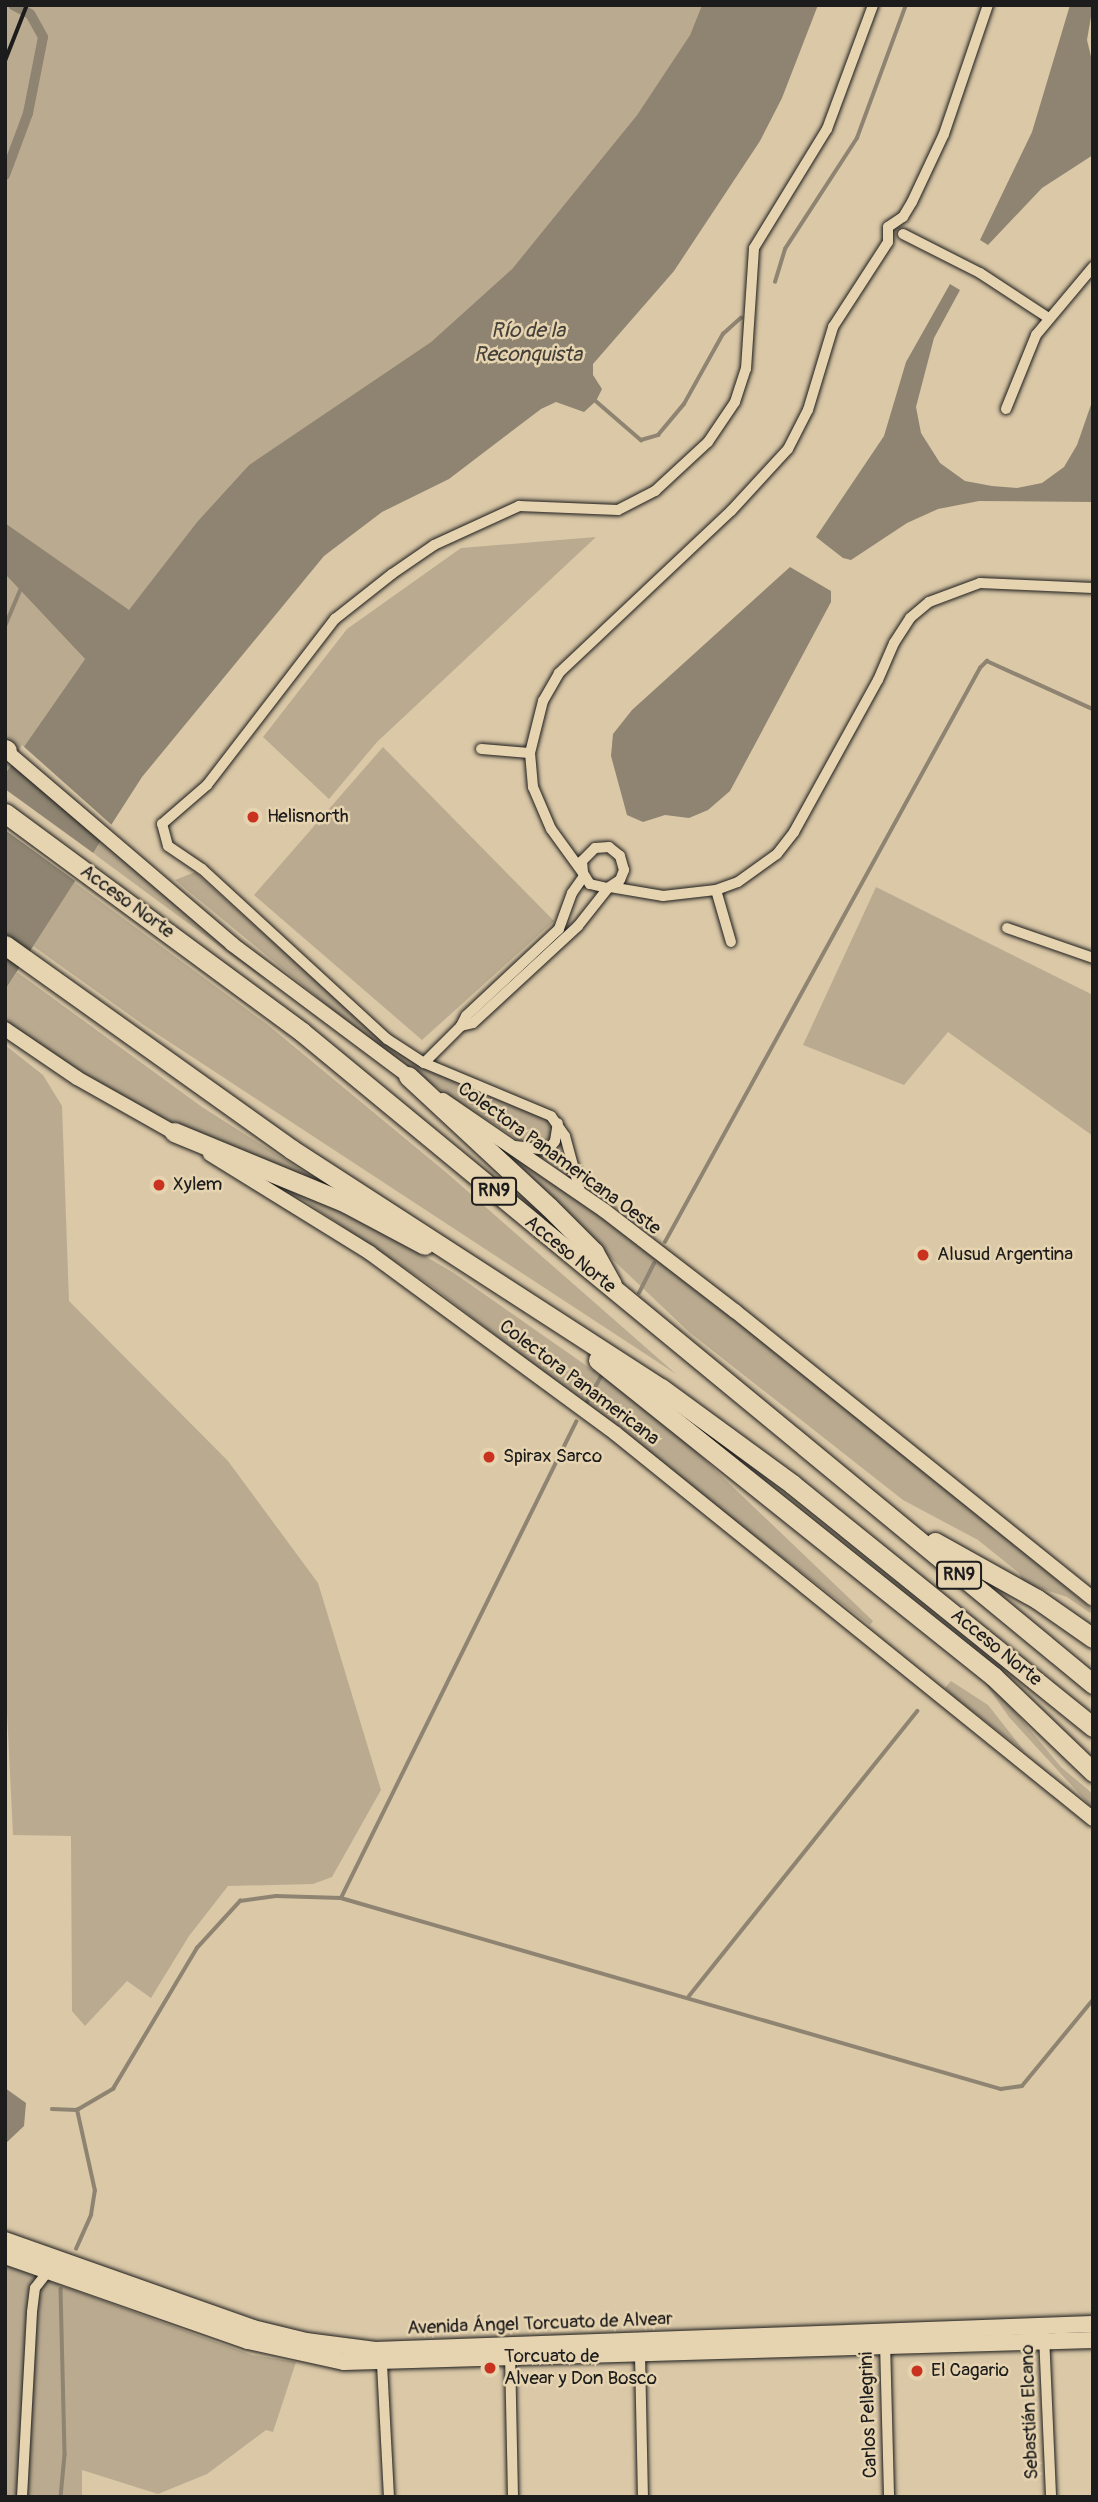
<!DOCTYPE html>
<html>
<head>
<meta charset="utf-8">
<style>
	body { margin:0 }
	#map { position:relative; width:1098px; height:2502px; overflow:hidden; background:#dac8a7; font-family:Pangolin,sans-serif }
	div>[style] { position:absolute }
	[style*='--x'] { left:calc(var(--x)*1px); top:calc(var(--y)*1px); width:calc(var(--w)*1px); rotate:calc(var(--a)*1deg) }
	.green>* { inset:0; background:#baab90 }
	.water>* { inset:0; background:#8e8471 }
	.pier>* { inset:0; background:#dac8a7 }
	.stream>* { height:3.5px; margin:-1.75px; padding:0 1.75px; transform-origin:1.75px; border-radius:1.75px; background:#8e8471 }
	.canal>* { height:10px; margin:-5px; padding:0 5px; transform-origin:5px; border-radius:5px; background:#8e8471 }
	.roads { filter:drop-shadow(0 0 2px #1c1c1c) drop-shadow(0 0 2px #1c1c1c) }
	.street>* { height:10px; margin:-5px; padding:0 5px; transform-origin:5px; border-radius:5px; background:#e6d3b0 }
	.secondary>* { height:14px; margin:-7px; padding:0 7px; transform-origin:7px; border-radius:7px; background:#e6d3b0 }
	.primary>* { height:16px; margin:-8px; padding:0 8px; transform-origin:8px; border-radius:8px; background:#e6d3b0 }
	.highway>* { height:19px; margin:-9.5px; padding:0 9.5px; transform-origin:9.5px; border-radius:9.5px; background:#e6d3b0 }
	.rail>* { height:3.5px; margin:-1.75px; padding:0 1.75px; transform-origin:1.75px; border-radius:1.75px; background:#1c1c1c }
	.dots>* { width:19px; height:19px; translate:-50% -50%; box-sizing:border-box; border:4px solid #e6d3b0; border-radius:50% }
	span { translate:-50% -50%; white-space:nowrap; text-align:center; line-height:1.15; -webkit-text-stroke:5px #e6d3b0; paint-order:stroke }
	.shield-label span { padding:2px 5px; background:#e6d3b0; border:2px solid; border-radius:5px; -webkit-text-stroke-width:0 }
	.shield-label { font-size:18px; color:#1c1c1c; font-weight:700 }
	.poi-label { font-size:19px; color:#1c1c1c }
	.left { translate:0 -50%; text-align:left }
	.street-label { font-size:19px; color:#1c1c1c }
	.water-label { font-size:21px; color:#44403a; font-style:italic }
	.frame { position:absolute; inset:0; border:7px solid #1c1c1c; pointer-events:none }
</style>
</head>
<body>
<div id="map">
	<div class="green">
		<i style="clip-path:polygon(5px 5px,702px 5px,690px 35px,637px 115px,512px 269px,431px 342px,249px 465px,197px 522px,129px 611px,5px 523px)"></i>
		<i style="clip-path:polygon(596px 537px,377px 742px,329px 799px,263px 737px,347px 629px,461px 548px)"></i>
		<i style="clip-path:polygon(5px 574px,85px 659px,5px 774px)"></i>
		<i style="clip-path:polygon(383px 747px,554px 921px,422px 1040px,254px 895px)"></i>
		<i style="clip-path:polygon(105px 835px,237px 952px,265px 980px,93px 853px)"></i>
		<i style="clip-path:polygon(195px 872px,391px 1048px,552px 1121px,553px 1135px,547px 1144px,535px 1147px,518px 1140px,391px 1058px,175px 880px)"></i>
		<i style="clip-path:polygon(74px 882px,268px 1025px,448px 1174px,676px 1374px,145px 1026px,33px 946px)"></i>
		<i style="clip-path:polygon(876px 887px,1093px 995px,1093px 1136px,948px 1032px,904px 1085px,803px 1045px)"></i>
		<i style="clip-path:polygon(17px 972px,202px 1107px,345px 1198px,168px 1123px,51px 1054px,5px 1021px,5px 990px)"></i>
		<i style="clip-path:polygon(5px 1045px,43px 1075px,62px 1106px,69px 1301px,228px 1461px,318px 1583px,381px 1790px,332px 1877px,313px 1884px,228px 1886px,189px 1936px,151px 1998px,127px 1981px,85px 2026px,72px 2011px,71px 1836px,13px 1835px,5px 1671px)"></i>
		<i style="clip-path:polygon(472px 1126px,636px 1242px,864px 1420px,1093px 1610px,1090px 1613px,1067px 1597px,1024px 1583px,1019px 1573px,978px 1540px,903px 1500px,689px 1332px)"></i>
		<i style="clip-path:polygon(232px 1159px,334px 1203px,454px 1273px,661px 1418px,873px 1621px,870px 1625px,433px 1287px,308px 1203px)"></i>
		<i style="clip-path:polygon(986px 1677px,1061px 1767px,1093px 1794px,1093px 1809px,1009px 1717px,983px 1680px)"></i>
		<i style="clip-path:polygon(951px 1681px,988px 1705px,1025px 1752px,953px 1696px,945px 1688px)"></i>
		<i style="clip-path:polygon(5px 2265px,252px 2355px,296px 2362px,273px 2432px,266px 2430px,207px 2474px,158px 2494px,82px 2470px,82px 2497px,5px 2497px)"></i>
	</div>
	<div class="water">
		<i style="clip-path:polygon(702px 5px,818px 5px,782px 98px,760px 141px,674px 271px,593px 364px,593px 375px,602px 389px,596px 401px,584px 412px,556px 402px,541px 409px,449px 479px,382px 512px,324px 556px,142px 777px,5px 990px,5px 774px,85px 659px,5px 574px,5px 523px,129px 610px,197px 522px,249px 465px,431px 342px,512px 269px,637px 115px,690px 35px)"></i>
		<i style="clip-path:polygon(1070px 5px,1093px 5px,1087px 40px,1093px 65px,1093px 155px,1042px 188px,988px 245px,980px 240px,1032px 132px)"></i>
		<i style="clip-path:polygon(950px 284px,960px 290px,934px 338px,916px 407px,921px 433px,940px 463px,965px 481px,992px 486px,1017px 488px,1042px 483px,1064px 467px,1077px 445px,1093px 399px,1093px 502px,979px 501px,938px 509px,907px 523px,851px 560px,843px 558px,816px 537px,884px 436px,906px 362px)"></i>
		<i style="clip-path:polygon(790px 567px,831px 591px,831px 602px,730px 791px,708px 810px,689px 818px,665px 815px,643px 822px,627px 815px,611px 756px,613px 734px,632px 710px)"></i>
		<i style="clip-path:polygon(5px 2088px,26px 2103px,24px 2126px,5px 2144px)"></i>
	</div>
	<div class="pier">
		<i style="clip-path:polygon(22px 745px,114px 827px,107px 837px,13px 758px)"></i>
		<i style="clip-path:polygon(5px 789px,96px 855px,78px 883px,5px 830px)"></i>
	</div>
	<div class="stream">
		<i style="--x:775;--y:282;--w:34;--a:-73"></i>
		<i style="--x:785;--y:249;--w:132;--a:-57"></i>
		<i style="--x:857;--y:138;--w:142;--a:-69.8"></i>
		<i style="--x:596;--y:401;--w:60;--a:40.9"></i>
		<i style="--x:641;--y:440;--w:18;--a:-16"></i>
		<i style="--x:658;--y:435;--w:40;--a:-50"></i>
		<i style="--x:684;--y:404;--w:80;--a:-60.9"></i>
		<i style="--x:723;--y:334;--w:24;--a:-42"></i>
		<i style="--x:5;--y:626;--w:43;--a:-67"></i>
		<i style="--x:665;--y:1242;--w:655;--a:-61.24"></i>
		<i style="--x:980;--y:668;--w:10;--a:-45"></i>
		<i style="--x:987;--y:661;--w:116;--a:24.4"></i>
		<i style="--x:639;--y:1293;--w:33;--a:-63"></i>
		<i style="--x:587;--y:1402;--w:29;--a:-61"></i>
		<i style="--x:341;--y:1898;--w:531;--a:-63.72"></i>
		<i style="--x:689;--y:1996;--w:365;--a:-51.3"></i>
		<i style="--x:52;--y:2109;--w:25;--a:2"></i>
		<i style="--x:77;--y:2110;--w:42;--a:-30.3"></i>
		<i style="--x:113;--y:2089;--w:164;--a:-59.2"></i>
		<i style="--x:197;--y:1948;--w:64;--a:-47.5"></i>
		<i style="--x:240;--y:1901;--w:36;--a:-8"></i>
		<i style="--x:276;--y:1896;--w:65;--a:1.8"></i>
		<i style="--x:341;--y:1898;--w:687;--a:16.14"></i>
		<i style="--x:1001;--y:2089;--w:21;--a:-8"></i>
		<i style="--x:1022;--y:2086;--w:112;--a:-50.5"></i>
		<i style="--x:76;--y:2249;--w:37;--a:-66"></i>
		<i style="--x:91;--y:2215;--w:24;--a:-81"></i>
		<i style="--x:95;--y:2191;--w:83;--a:-102.5"></i>
		<i style="--x:61;--y:2289;--w:166;--a:88.6"></i>
		<i style="--x:65;--y:2455;--w:42;--a:95.4"></i>
	</div>
	<div class="canal">
		<i style="--x:5;--y:175;--w:66;--a:-69.6"></i>
		<i style="--x:28;--y:113;--w:77;--a:-78.8"></i>
		<i style="--x:43;--y:37;--w:26;--a:-119"></i>
		<i style="--x:30;--y:14;--w:19;--a:-152"></i>
	</div>
	<div class="roads">
		<div class="street">
			<i style="--x:903;--y:234;--w:86;--a:26.9"></i>
			<i style="--x:980;--y:273;--w:80;--a:33.3"></i>
			<i style="--x:1006;--y:409;--w:80;--a:-67.9"></i>
			<i style="--x:1036;--y:335;--w:89;--a:-50"></i>
			<i style="--x:481;--y:749;--w:49;--a:4.7"></i>
			<i style="--x:583;--y:873;--w:54;--a:-126"></i>
			<i style="--x:551;--y:829;--w:46;--a:-113.2"></i>
			<i style="--x:533;--y:787;--w:34;--a:-95"></i>
			<i style="--x:530;--y:753;--w:54;--a:-76"></i>
			<i style="--x:543;--y:701;--w:32;--a:-60"></i>
			<i style="--x:559;--y:673;--w:236;--a:-43.3"></i>
			<i style="--x:731;--y:511;--w:84;--a:-47.4"></i>
			<i style="--x:788;--y:449;--w:44;--a:-62.9"></i>
			<i style="--x:808;--y:410;--w:87;--a:-73.2"></i>
			<i style="--x:833;--y:327;--w:101;--a:-57.1"></i>
			<i style="--x:888;--y:242;--w:15;--a:-90"></i>
			<i style="--x:888;--y:227;--w:18;--a:-34"></i>
			<i style="--x:903;--y:217;--w:17;--a:-59"></i>
			<i style="--x:912;--y:202;--w:75;--a:-64.8"></i>
			<i style="--x:944;--y:134;--w:136;--a:-71.2"></i>
			<i style="--x:584;--y:876;--w:21;--a:125"></i>
			<i style="--x:572;--y:893;--w:38;--a:110"></i>
			<i style="--x:559;--y:929;--w:127;--a:136.9"></i>
			<i style="--x:466;--y:1016;--w:11;--a:117"></i>
			<i style="--x:461;--y:1026;--w:12;--a:-14"></i>
			<i style="--x:473;--y:1023;--w:143;--a:-42.7"></i>
			<i style="--x:578;--y:926;--w:48;--a:-51.7"></i>
			<i style="--x:608;--y:888;--w:14;--a:-34"></i>
			<i style="--x:620;--y:880;--w:11;--a:-68"></i>
			<i style="--x:624;--y:870;--w:15;--a:-106"></i>
			<i style="--x:620;--y:856;--w:14;--a:-141"></i>
			<i style="--x:609;--y:847;--w:14;--a:176"></i>
			<i style="--x:595;--y:848;--w:18;--a:135"></i>
			<i style="--x:582;--y:861;--w:12;--a:85"></i>
			<i style="--x:583;--y:873;--w:13;--a:58"></i>
			<i style="--x:590;--y:884;--w:18;--a:13"></i>
			<i style="--x:610;--y:887;--w:54;--a:9.6"></i>
			<i style="--x:663;--y:896;--w:53;--a:-6.5"></i>
			<i style="--x:716;--y:890;--w:23;--a:-20"></i>
			<i style="--x:738;--y:882;--w:48;--a:-35.7"></i>
			<i style="--x:777;--y:854;--w:28;--a:-52"></i>
			<i style="--x:794;--y:832;--w:174;--a:-61.1"></i>
			<i style="--x:878;--y:680;--w:40;--a:-66.6"></i>
			<i style="--x:894;--y:643;--w:30;--a:-57"></i>
			<i style="--x:910;--y:618;--w:25;--a:-40"></i>
			<i style="--x:929;--y:602;--w:54;--a:-20.4"></i>
			<i style="--x:980;--y:583;--w:113;--a:2.5"></i>
			<i style="--x:716;--y:890;--w:54;--a:73.9"></i>
			<i style="--x:1007;--y:928;--w:91;--a:19.2"></i>
			<i style="--x:424;--y:1063;--w:52;--a:-45"></i>
			<i style="--x:515;--y:1146;--w:33;--a:7"></i>
			<i style="--x:548;--y:1150;--w:11;--a:-52"></i>
			<i style="--x:555;--y:1141;--w:18;--a:-81"></i>
			<i style="--x:581;--y:1195;--w:61;--a:-105.2"></i>
			<i style="--x:565;--y:1136;--w:24;--a:-125"></i>
			<i style="--x:551;--y:1116;--w:138;--a:-157.3"></i>
			<i style="--x:424;--y:1063;--w:44;--a:-147"></i>
			<i style="--x:387;--y:1039;--w:251;--a:-137.4"></i>
			<i style="--x:202;--y:869;--w:41;--a:-145.9"></i>
			<i style="--x:168;--y:846;--w:23;--a:-105"></i>
			<i style="--x:162;--y:824;--w:60;--a:-40.9"></i>
			<i style="--x:207;--y:785;--w:210;--a:-52.4"></i>
			<i style="--x:335;--y:619;--w:73;--a:-38.3"></i>
			<i style="--x:392;--y:574;--w:51;--a:-34.6"></i>
			<i style="--x:434;--y:545;--w:94;--a:-24.6"></i>
			<i style="--x:519;--y:506;--w:99;--a:2.3"></i>
			<i style="--x:618;--y:510;--w:42;--a:-27.2"></i>
			<i style="--x:655;--y:491;--w:72;--a:-42.8"></i>
			<i style="--x:708;--y:442;--w:48;--a:-56"></i>
			<i style="--x:735;--y:402;--w:35;--a:-72"></i>
			<i style="--x:746;--y:369;--w:121;--a:-86.2"></i>
			<i style="--x:754;--y:248;--w:140;--a:-58.5"></i>
			<i style="--x:827;--y:129;--w:132;--a:-69.6"></i>
			<i style="--x:1044;--y:2335;--w:162;--a:87.5"></i>
			<i style="--x:885;--y:2342;--w:155;--a:88.5"></i>
			<i style="--x:510;--y:2353;--w:144;--a:88.8"></i>
			<i style="--x:640;--y:2355;--w:142;--a:88.8"></i>
			<i style="--x:382;--y:2364;--w:133;--a:87"></i>
			<i style="--x:22;--y:2497;--w:185;--a:-86.9"></i>
			<i style="--x:32;--y:2312;--w:24;--a:-83"></i>
			<i style="--x:35;--y:2288;--w:23;--a:-52"></i>
		</div>
		<div class="secondary">
			<i style="--x:5;--y:750;--w:299;--a:40.5"></i>
			<i style="--x:232;--y:944;--w:229;--a:36.8"></i>
			<i style="--x:5;--y:1029;--w:87;--a:34.2"></i>
			<i style="--x:77;--y:1078;--w:118;--a:29.4"></i>
			<i style="--x:443;--y:1100;--w:196;--a:34.4"></i>
			<i style="--x:605;--y:1211;--w:164;--a:37.6"></i>
			<i style="--x:735;--y:1311;--w:459;--a:38.8"></i>
			<i style="--x:210;--y:1154;--w:188;--a:31.7"></i>
			<i style="--x:370;--y:1253;--w:304;--a:36.3"></i>
			<i style="--x:615;--y:1433;--w:614;--a:38.92"></i>
		</div>
		<div class="primary">
			<i style="--x:5;--y:2240;--w:263;--a:19.5"></i>
			<i style="--x:253;--y:2328;--w:55;--a:13.8"></i>
			<i style="--x:306;--y:2341;--w:70;--a:7.4"></i>
			<i style="--x:375;--y:2350;--w:718;--a:-2.07"></i>
			<i style="--x:5;--y:2256;--w:257;--a:19.3"></i>
			<i style="--x:248;--y:2341;--w:98;--a:12.3"></i>
			<i style="--x:344;--y:2362;--w:749;--a:-1.68"></i>
		</div>
		<div class="highway">
			<i style="--x:5;--y:749;--w:2;--a:27"></i>
			<i style="--x:5;--y:813;--w:369;--a:36.4"></i>
			<i style="--x:302;--y:1032;--w:1025;--a:39.5"></i>
			<i style="--x:5;--y:945;--w:351;--a:35.5"></i>
			<i style="--x:291;--y:1149;--w:440;--a:32.9"></i>
			<i style="--x:661;--y:1388;--w:162;--a:36.2"></i>
			<i style="--x:792;--y:1484;--w:387;--a:38.9"></i>
			<i style="--x:408;--y:1076;--w:192;--a:42.9"></i>
			<i style="--x:549;--y:1207;--w:64;--a:45"></i>
			<i style="--x:594;--y:1252;--w:37;--a:61"></i>
			<i style="--x:174;--y:1132;--w:186;--a:22.4"></i>
			<i style="--x:346;--y:1203;--w:89;--a:28"></i>
			<i style="--x:598;--y:1360;--w:506;--a:38.66"></i>
			<i style="--x:993;--y:1676;--w:139;--a:43.8"></i>
			<i style="--x:935;--y:1542;--w:117;--a:29.2"></i>
			<i style="--x:1037;--y:1599;--w:68;--a:34.9"></i>
		</div>
	</div>
	<div class="rail">
		<i style="--x:5;--y:61;--w:60;--a:-68.6"></i>
	</div>
	<div class="dots">
		<i style="left:253px;top:817px;background:#c8321e"></i>
		<i style="left:159px;top:1185px;background:#c8321e"></i>
		<i style="left:923px;top:1255px;background:#c8321e"></i>
		<i style="left:489px;top:1457px;background:#c8321e"></i>
		<i style="left:490px;top:2368px;background:#c8321e"></i>
		<i style="left:917px;top:2371px;background:#c8321e"></i>
	</div>
	<div class="shield-label">
		<span style="left:494px;top:1191px">RN9</span>
		<span style="left:959px;top:1575px">RN9</span>
	</div>
	<div class="poi-label">
		<span class="left" style="left:267px;top:817px">Helisnorth</span>
		<span class="left" style="left:173px;top:1185px">Xylem</span>
		<span class="left" style="left:937px;top:1255px">Alusud Argentina</span>
		<span class="left" style="left:503px;top:1457px">Spirax Sarco</span>
		<span class="left" style="left:504px;top:2368px">Torcuato de<br>Alvear y Don Bosco</span>
		<span class="left" style="left:931px;top:2371px">El Cagario</span>
	</div>
	<div class="street-label">
		<span style="left:127px;top:902px;rotate:36deg">Acceso Norte</span>
		<span style="left:559px;top:1159px;rotate:36deg">Colectora Panamericana Oeste</span>
		<span style="left:570px;top:1255px;rotate:39deg">Acceso Norte</span>
		<span style="left:579px;top:1383px;rotate:37deg">Colectora Panamericana</span>
		<span style="left:996px;top:1648px;rotate:39deg">Acceso Norte</span>
		<span style="left:540px;top:2324px;rotate:-2deg">Avenida Ángel Torcuato de Alvear</span>
		<span style="left:1030px;top:2412px;rotate:-92deg">Sebastián Elcano</span>
		<span style="left:869px;top:2415px;rotate:-92deg">Carlos Pellegrini</span>
	</div>
	<div class="water-label">
		<span style="left:528px;top:343px">Río de la<br>Reconquista</span>
	</div>
	<div class="frame"></div>
</div>
</body>
</html>
